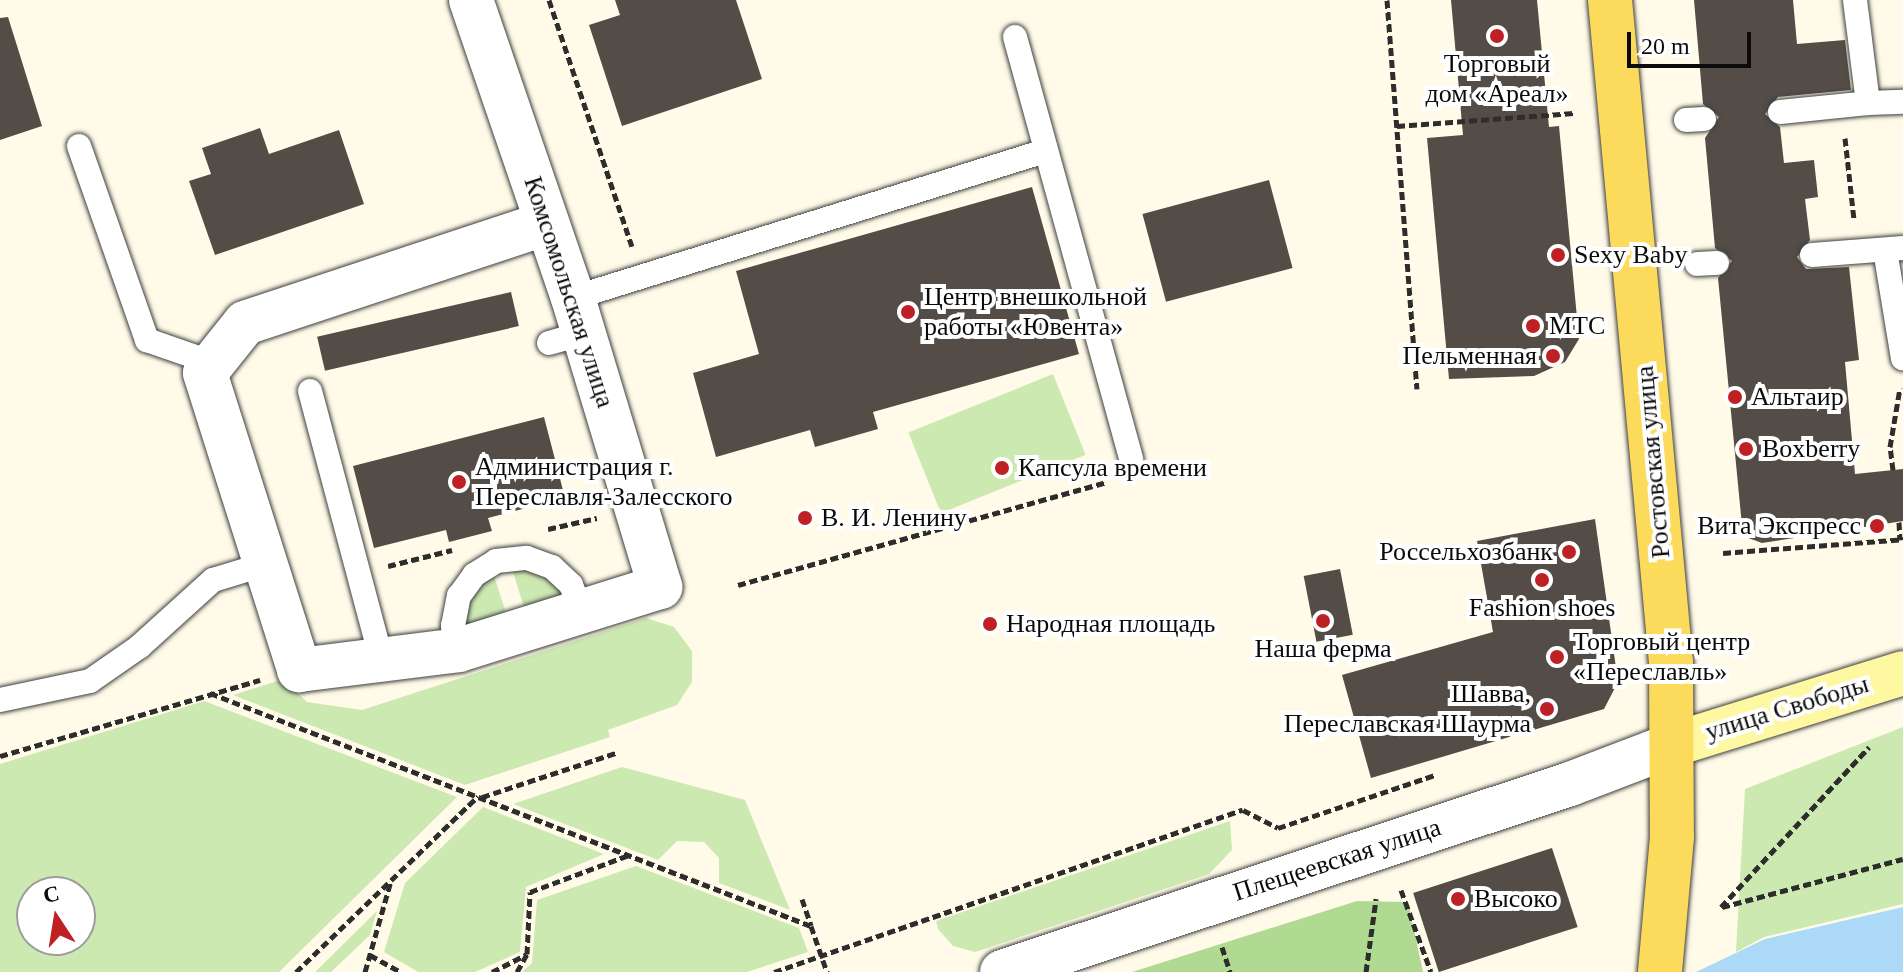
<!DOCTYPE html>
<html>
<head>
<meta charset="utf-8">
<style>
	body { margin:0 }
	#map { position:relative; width:1903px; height:972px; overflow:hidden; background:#fffbe8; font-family:Georgia,serif }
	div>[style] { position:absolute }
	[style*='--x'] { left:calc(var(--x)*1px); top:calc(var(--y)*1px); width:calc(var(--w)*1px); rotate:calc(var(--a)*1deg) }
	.green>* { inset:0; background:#cde9b2; transform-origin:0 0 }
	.forest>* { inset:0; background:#b0da91 }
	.water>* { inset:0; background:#acd9f7 }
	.building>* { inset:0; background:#534c47; transform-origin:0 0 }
	.path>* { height:5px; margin-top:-2.5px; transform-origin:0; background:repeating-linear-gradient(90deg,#2d2d2d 0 8px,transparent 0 12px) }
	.roads { filter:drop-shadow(0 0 2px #3e3e3e) drop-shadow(0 0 2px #3e3e3e) }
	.service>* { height:24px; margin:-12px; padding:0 12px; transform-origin:12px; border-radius:12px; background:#fff }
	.minor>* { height:44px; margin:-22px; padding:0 22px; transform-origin:22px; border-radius:22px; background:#fff }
	.tertiary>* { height:44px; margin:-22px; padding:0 22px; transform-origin:22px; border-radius:22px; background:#fff }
	.secondary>* { height:44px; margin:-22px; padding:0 22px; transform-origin:22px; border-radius:22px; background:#fff8a3 }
	.primary>* { height:44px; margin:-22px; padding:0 22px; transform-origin:22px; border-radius:22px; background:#fcda5b }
	.dots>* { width:22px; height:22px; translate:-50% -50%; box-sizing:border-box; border:4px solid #fff; border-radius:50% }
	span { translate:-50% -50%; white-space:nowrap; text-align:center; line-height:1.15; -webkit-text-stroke:8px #fff; paint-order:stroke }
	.poi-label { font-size:26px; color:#0b0b0b }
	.left { translate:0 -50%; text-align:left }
	.right { translate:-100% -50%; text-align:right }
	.street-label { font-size:26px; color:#0b0b0b }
	.north { position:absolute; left:16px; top:876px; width:80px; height:80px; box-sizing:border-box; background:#fff; border:2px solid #9d9d9d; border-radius:50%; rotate:348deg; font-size:22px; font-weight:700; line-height:32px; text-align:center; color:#0b0b0b }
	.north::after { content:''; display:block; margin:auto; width:28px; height:36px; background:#bd2123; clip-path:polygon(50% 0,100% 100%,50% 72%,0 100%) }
	.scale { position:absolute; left:1627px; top:32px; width:124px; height:36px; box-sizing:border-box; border:4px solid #0b0b0b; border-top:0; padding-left:10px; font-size:24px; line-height:28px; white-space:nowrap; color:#0b0b0b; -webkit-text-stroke:6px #fff; paint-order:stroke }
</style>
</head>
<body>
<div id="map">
	<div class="green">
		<i style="left:1053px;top:374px;width:87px;height:156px;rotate:68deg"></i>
		<i style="clip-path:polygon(536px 565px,574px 598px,529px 623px,511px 566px)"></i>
		<i style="clip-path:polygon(492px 570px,511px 628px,460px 634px,459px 614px)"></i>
		<i style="clip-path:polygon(646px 618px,674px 627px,692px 651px,692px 682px,677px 705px,608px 730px,610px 737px,465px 785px,233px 695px,284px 679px,307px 702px,362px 710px)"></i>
		<i style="clip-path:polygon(evenodd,204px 701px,457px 797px,279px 972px,0 972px,0 764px,204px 701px,32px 892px,80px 892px,80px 940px,32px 940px,32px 892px)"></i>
		<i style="clip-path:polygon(1903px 727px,1903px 904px,1764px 937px,1736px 952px,1745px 789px)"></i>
		<i style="clip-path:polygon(622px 767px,745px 800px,790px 910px,719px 883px,719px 858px,704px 842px,677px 841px,658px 860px,513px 804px)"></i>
		<i style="clip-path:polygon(483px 807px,604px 854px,526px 887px,520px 952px,475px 972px,418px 972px,384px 952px,405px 883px)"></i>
		<i style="clip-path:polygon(1230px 821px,1232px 850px,1209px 874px,975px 952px,953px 946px,938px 929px,936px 921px)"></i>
		<i style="clip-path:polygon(636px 866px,799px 928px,808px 952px,747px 972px,522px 972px,532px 963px,537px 900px)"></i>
		<i style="clip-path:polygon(377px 911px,370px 935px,331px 972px,315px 972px)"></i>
	</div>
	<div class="forest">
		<i style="clip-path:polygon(1357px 901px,1408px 902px,1423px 972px,1132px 972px)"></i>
	</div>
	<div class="water">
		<i style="clip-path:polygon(1903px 907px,1903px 972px,1696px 972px,1765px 939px)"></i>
	</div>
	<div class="building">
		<i style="clip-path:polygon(615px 0,736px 0,762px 79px,622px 126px,589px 25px,620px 15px)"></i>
		<i style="clip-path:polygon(1451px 0,1537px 0,1549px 127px,1559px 126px,1579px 339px,1565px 362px,1534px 376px,1449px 379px,1427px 138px,1463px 135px)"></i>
		<i style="clip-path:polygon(1694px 0,1793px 0,1797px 44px,1845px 40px,1851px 90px,1778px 97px,1765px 114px,1780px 127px,1784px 163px,1814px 160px,1818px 197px,1805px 199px,1810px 240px,1797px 257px,1806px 269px,1849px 267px,1859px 360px,1845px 362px,1855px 474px,1903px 469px,1903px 521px,1762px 543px,1743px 536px,1718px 278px,1732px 261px,1715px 248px,1705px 138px,1719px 117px,1703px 104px)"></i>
		<i style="clip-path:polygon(8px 17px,42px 126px,0 140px,0 18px)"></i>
		<i style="clip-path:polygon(260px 128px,269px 154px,339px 130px,364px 204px,215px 255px,189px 181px,211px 174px,202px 148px)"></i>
		<i style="left:1269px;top:180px;width:91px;height:131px;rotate:75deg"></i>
		<i style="clip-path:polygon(1032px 187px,1079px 354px,873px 412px,878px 429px,815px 447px,810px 430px,716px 457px,693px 373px,759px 354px,736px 271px)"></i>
		<i style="left:511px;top:292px;width:35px;height:199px;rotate:77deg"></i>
		<i style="clip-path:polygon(544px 417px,565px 498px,488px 518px,492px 531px,449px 542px,446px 530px,374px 548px,353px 466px)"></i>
		<i style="clip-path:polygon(1595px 519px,1618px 682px,1604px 709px,1371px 778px,1342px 675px,1493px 632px,1477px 541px)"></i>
		<i style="left:1340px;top:569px;width:67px;height:37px;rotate:79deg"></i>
		<i style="left:1552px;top:848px;width:83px;height:146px;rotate:72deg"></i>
	</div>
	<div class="path">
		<i style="--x:549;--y:0;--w:260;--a:71.4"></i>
		<i style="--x:1387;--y:0;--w:390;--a:85.6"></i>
		<i style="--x:1397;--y:126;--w:177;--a:-4.2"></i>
		<i style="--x:1845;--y:138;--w:82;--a:83.7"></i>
		<i style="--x:1893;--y:470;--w:23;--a:-97"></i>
		<i style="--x:1890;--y:447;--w:60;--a:-80.4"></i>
		<i style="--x:1899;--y:522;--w:18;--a:87"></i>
		<i style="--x:548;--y:529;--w:50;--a:-12.7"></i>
		<i style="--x:1723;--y:553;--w:181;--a:-4.4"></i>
		<i style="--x:388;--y:566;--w:66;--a:-14"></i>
		<i style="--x:738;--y:585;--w:382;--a:-15.6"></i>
		<i style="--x:210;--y:693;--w:645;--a:21.19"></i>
		<i style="--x:811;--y:926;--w:49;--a:70.8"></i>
		<i style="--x:0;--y:756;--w:271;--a:-16.3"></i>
		<i style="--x:482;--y:797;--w:141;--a:-18.2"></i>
		<i style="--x:1401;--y:890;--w:87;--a:69.9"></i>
		<i style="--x:802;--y:899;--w:28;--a:71"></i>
		<i style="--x:1721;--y:907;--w:218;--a:-47.2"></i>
		<i style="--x:1722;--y:907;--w:187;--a:-14.9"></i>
		<i style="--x:1222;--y:947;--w:26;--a:72"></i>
		<i style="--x:370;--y:955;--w:35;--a:29"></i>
		<i style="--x:296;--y:972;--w:253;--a:-44"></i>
		<i style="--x:365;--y:972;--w:95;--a:-74.1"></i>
		<i style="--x:492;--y:972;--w:39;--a:-27"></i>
		<i style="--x:527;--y:954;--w:62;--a:-87.2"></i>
		<i style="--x:530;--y:892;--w:106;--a:-20.5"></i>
		<i style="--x:517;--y:972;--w:21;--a:-61"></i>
		<i style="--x:774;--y:972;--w:496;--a:-19.1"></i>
		<i style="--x:1243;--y:810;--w:39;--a:27"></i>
		<i style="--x:1278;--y:828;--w:166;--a:-18.7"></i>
		<i style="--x:1366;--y:972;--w:74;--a:-82.2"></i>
	</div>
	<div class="roads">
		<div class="service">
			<i style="--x:1015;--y:37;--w:438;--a:74.6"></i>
			<i style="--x:1868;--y:103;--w:35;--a:-2"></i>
			<i style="--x:1780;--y:112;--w:88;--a:-5.8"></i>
			<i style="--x:1868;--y:103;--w:104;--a:-97.2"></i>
			<i style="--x:1686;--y:120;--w:18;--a:-3"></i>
			<i style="--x:79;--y:146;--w:206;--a:70.7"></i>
			<i style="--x:147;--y:340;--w:70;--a:19.2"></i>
			<i style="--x:1885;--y:250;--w:110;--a:80.6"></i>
			<i style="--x:1812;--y:255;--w:91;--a:-4.4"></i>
			<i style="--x:1697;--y:264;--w:20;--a:-3"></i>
			<i style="--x:573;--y:298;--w:494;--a:-17.3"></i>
			<i style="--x:549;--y:343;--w:35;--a:-16"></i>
			<i style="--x:310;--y:391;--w:276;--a:75.1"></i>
			<i style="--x:459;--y:650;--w:25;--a:-104"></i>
			<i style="--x:453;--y:626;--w:31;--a:-79"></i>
			<i style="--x:459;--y:596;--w:26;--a:-54"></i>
			<i style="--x:474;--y:575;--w:26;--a:-32"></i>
			<i style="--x:496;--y:561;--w:31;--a:-6"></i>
			<i style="--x:527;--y:558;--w:27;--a:20"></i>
			<i style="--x:552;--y:567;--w:26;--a:43"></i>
			<i style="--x:571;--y:585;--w:29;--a:68"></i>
			<i style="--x:0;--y:700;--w:92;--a:-11.9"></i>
			<i style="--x:90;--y:681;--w:60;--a:-34.8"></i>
			<i style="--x:139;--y:647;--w:100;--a:-42.2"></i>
			<i style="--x:213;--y:580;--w:55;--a:-16.8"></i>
		</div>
		<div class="minor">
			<i style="--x:471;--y:0;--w:315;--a:71.1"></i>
			<i style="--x:573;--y:298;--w:302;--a:73.2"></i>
			<i style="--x:547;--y:223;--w:318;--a:161.7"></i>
			<i style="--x:245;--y:323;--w:64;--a:128.7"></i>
			<i style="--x:205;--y:373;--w:312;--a:72.4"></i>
			<i style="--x:299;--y:670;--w:161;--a:-7.1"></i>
			<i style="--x:459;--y:650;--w:211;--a:-17.4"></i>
		</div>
		<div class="tertiary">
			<i style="--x:1002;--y:972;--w:598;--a:-18.31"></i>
			<i style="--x:1570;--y:784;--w:109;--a:-20.9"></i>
		</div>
		<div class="secondary">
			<i style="--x:1672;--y:745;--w:242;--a:-17.3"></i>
		</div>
		<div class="primary">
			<i style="--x:1610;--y:0;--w:666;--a:84.74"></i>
			<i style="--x:1671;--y:663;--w:174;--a:89.7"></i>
			<i style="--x:1672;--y:837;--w:136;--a:95.1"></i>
		</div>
	</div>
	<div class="dots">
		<i style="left:1497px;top:36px;background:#bd2123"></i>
		<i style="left:1558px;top:255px;background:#bd2123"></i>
		<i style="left:908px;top:312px;background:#bd2123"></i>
		<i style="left:1533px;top:326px;background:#bd2123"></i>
		<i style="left:1553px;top:356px;background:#bd2123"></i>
		<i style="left:1735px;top:397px;background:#bd2123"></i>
		<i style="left:1746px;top:449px;background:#bd2123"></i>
		<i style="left:1002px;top:468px;background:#bd2123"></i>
		<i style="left:459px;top:482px;background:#bd2123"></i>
		<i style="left:805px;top:518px;background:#bd2123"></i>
		<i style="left:1877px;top:526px;background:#bd2123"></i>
		<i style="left:1569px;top:552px;background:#bd2123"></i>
		<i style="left:1542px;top:580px;background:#bd2123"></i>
		<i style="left:1323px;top:621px;background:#bd2123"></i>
		<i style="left:990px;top:624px;background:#bd2123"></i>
		<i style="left:1557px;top:657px;background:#bd2123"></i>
		<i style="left:1547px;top:709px;background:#bd2123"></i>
		<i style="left:1458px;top:899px;background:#bd2123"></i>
	</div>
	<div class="poi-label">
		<span style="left:1497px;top:79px">Торговый<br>дом «Ареал»</span>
		<span class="left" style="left:1574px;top:255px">Sexy Baby</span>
		<span class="left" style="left:924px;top:312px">Центр внешкольной<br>работы «Ювента»</span>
		<span class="left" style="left:1549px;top:326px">МТС</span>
		<span class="right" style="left:1537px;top:356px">Пельменная</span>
		<span class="left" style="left:1751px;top:397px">Альтаир</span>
		<span class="left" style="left:1762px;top:449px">Boxberry</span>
		<span class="left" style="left:475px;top:482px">Администрация г.<br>Переславля-Залесского</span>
		<span class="left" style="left:1018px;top:468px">Капсула времени</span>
		<span class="left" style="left:821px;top:518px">В. И. Ленину</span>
		<span class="right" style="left:1861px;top:526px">Вита Экспресс</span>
		<span class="right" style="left:1553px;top:552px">Россельхозбанк</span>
		<span style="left:1542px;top:608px">Fashion shoes</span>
		<span class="left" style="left:1006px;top:624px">Народная площадь</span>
		<span class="left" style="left:1573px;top:657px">Торговый центр<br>«Переславль»</span>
		<span style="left:1323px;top:649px">Наша ферма</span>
		<span class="right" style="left:1531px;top:709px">Шавва,<br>Переславская Шаурма</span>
		<span class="left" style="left:1474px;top:899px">Высоко</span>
	</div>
	<div class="street-label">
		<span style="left:569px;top:292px;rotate:72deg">Комсомольская улица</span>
		<span style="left:1653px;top:462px;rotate:-95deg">Ростовская улица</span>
		<span style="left:1787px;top:708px;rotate:-17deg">улица Свободы</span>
		<span style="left:1337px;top:860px;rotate:-18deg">Плещеевская улица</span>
	</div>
	<div class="north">С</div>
	<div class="scale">20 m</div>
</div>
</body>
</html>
